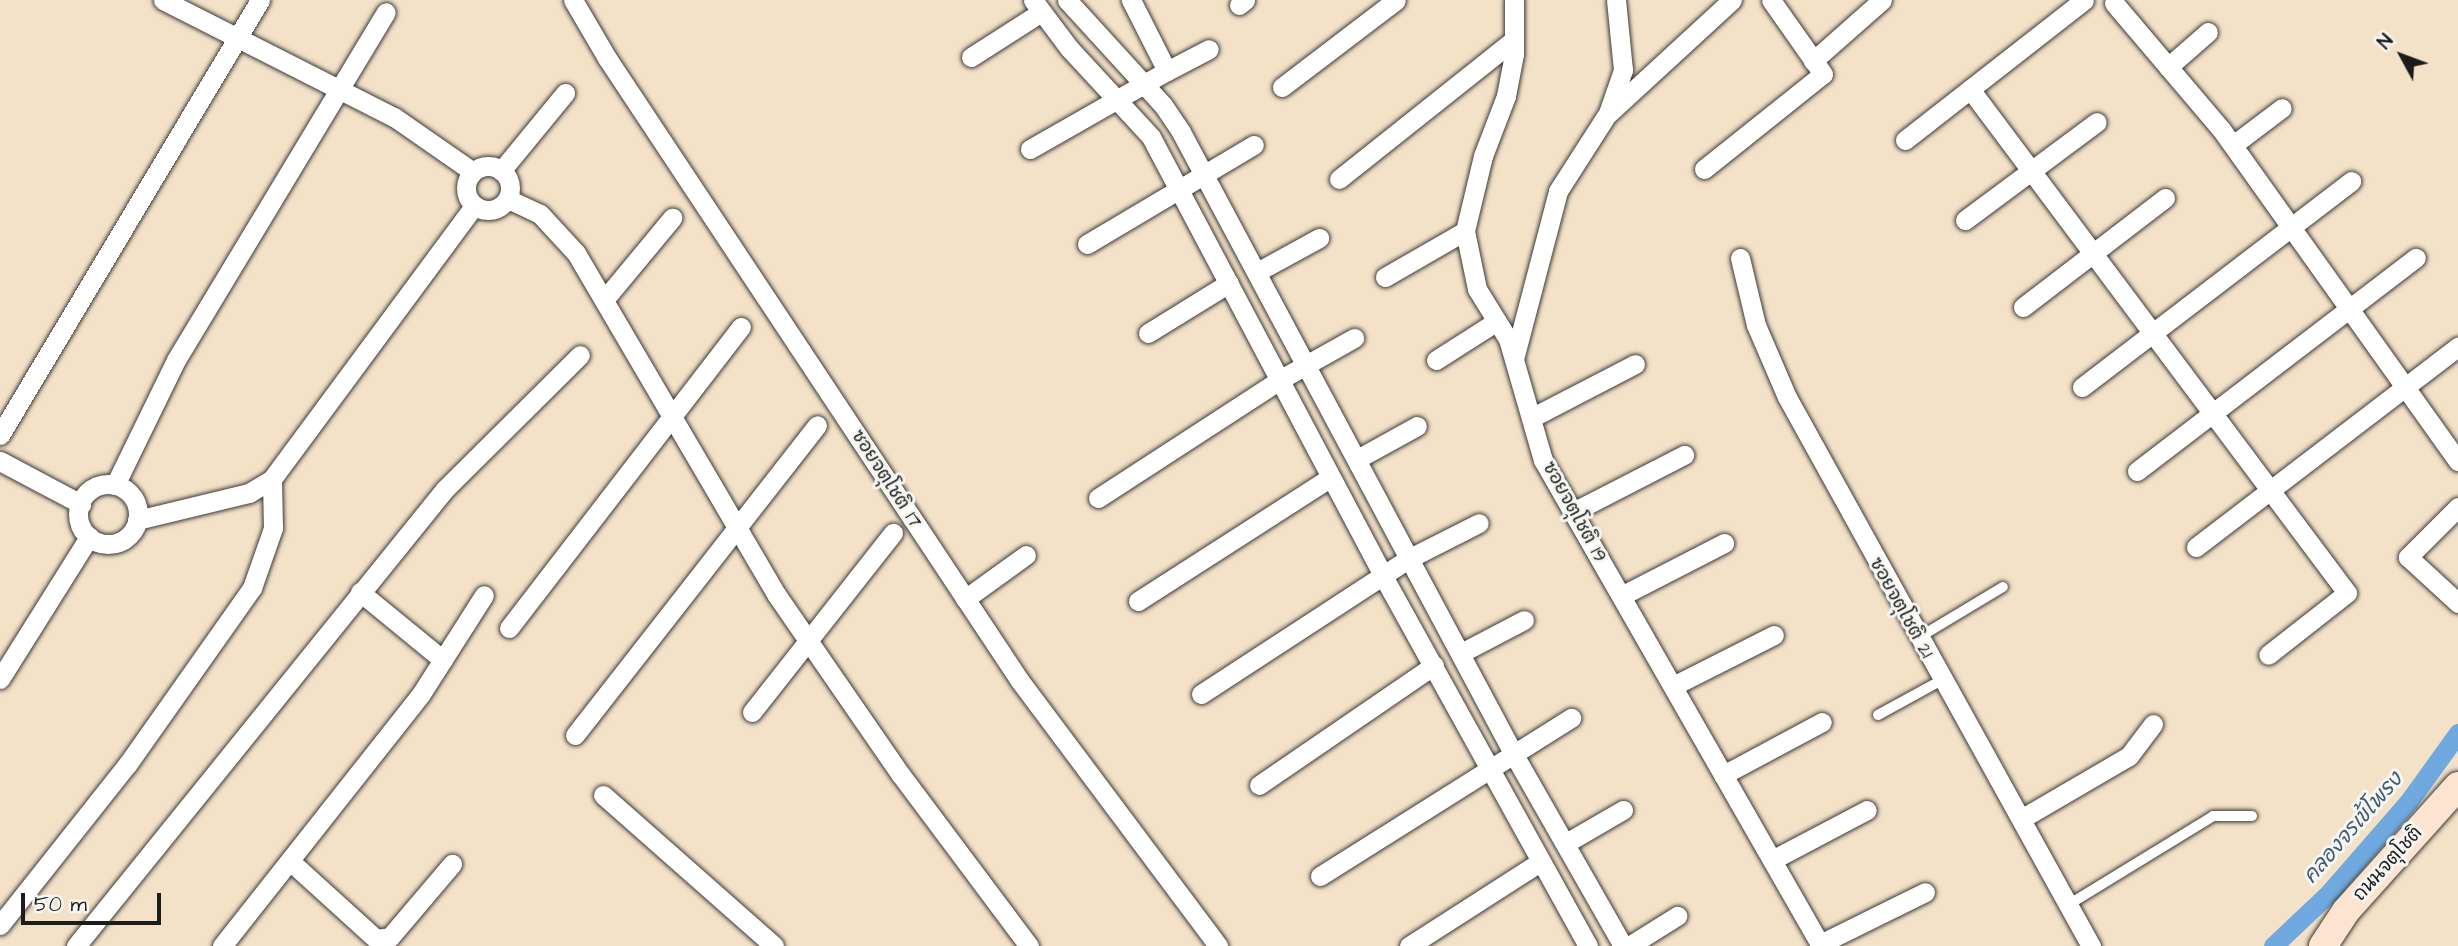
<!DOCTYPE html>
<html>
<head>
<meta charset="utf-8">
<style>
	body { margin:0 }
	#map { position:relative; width:2458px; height:946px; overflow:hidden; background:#f3e1c8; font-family:"Architects Daughter","Playpen Sans Thai",sans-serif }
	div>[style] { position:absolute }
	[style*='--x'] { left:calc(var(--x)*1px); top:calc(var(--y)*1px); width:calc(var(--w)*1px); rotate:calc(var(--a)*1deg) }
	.canal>* { height:19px; margin:-9.5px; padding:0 9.5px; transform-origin:9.5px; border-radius:9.5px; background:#6fa9df }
	.roads { filter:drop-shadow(0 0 2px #3c3a36) drop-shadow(0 0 2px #3c3a36) }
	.lane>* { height:10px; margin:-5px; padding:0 5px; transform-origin:5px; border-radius:5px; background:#fff }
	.street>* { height:19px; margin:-9.5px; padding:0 9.5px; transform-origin:9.5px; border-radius:9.5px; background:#fff }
	.street>.ring { margin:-9.5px; padding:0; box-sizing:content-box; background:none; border:19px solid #fff; border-radius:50% }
	.secondary>* { height:28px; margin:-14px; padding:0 14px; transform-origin:14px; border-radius:14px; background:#fde4d0 }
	span { translate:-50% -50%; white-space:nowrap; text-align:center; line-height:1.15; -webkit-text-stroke:6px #f6f6f2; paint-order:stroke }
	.street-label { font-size:19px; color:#1c1c1c }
	.water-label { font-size:21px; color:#415b74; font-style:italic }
	.north { position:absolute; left:2367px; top:21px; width:70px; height:70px; -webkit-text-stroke:5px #f6f6f2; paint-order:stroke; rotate:311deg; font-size:19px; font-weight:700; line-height:28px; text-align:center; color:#1c1c1c }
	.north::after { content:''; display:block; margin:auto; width:24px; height:32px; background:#1c1c1c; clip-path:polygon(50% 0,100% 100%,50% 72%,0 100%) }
	.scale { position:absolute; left:21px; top:893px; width:140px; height:32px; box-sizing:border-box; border:4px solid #1c1c1c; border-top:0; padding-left:9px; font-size:21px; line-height:24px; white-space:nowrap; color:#1c1c1c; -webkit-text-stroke:5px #f6f6f2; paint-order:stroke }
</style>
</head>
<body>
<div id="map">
	<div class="canal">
		<i style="--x:2273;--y:946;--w:77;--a:-43.4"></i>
		<i style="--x:2329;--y:893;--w:122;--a:-49"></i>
		<i style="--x:2409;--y:801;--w:84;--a:-54.2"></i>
	</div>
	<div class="roads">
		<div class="lane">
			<i style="--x:1918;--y:638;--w:99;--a:-31"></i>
			<i style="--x:1878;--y:715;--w:71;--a:-28.7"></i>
			<i style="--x:2068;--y:905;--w:170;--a:-31.5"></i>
			<i style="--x:2213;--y:816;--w:39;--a:0"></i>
		</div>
		<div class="street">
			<i style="--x:163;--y:0;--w:259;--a:26.9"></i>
			<i style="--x:394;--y:117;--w:96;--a:34.8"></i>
			<i style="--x:573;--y:0;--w:67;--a:59.6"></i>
			<i style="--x:607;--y:58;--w:747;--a:56.46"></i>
			<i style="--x:1020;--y:681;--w:331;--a:53.2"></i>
			<i style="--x:1033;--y:0;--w:60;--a:53.1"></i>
			<i style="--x:1069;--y:48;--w:121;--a:47.3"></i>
			<i style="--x:1151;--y:137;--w:497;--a:62.1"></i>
			<i style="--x:1383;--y:576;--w:423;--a:61"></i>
			<i style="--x:1067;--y:0;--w:142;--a:47.6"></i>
			<i style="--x:1163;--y:105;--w:32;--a:56"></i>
			<i style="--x:1181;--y:132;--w:704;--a:61.87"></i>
			<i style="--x:1513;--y:753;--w:222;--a:60.3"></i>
			<i style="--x:1514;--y:0;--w:54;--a:90"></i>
			<i style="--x:1514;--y:54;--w:43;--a:100.8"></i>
			<i style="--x:1506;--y:96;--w:64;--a:111"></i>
			<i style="--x:1483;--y:156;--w:77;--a:103.5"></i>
			<i style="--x:1465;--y:231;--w:59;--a:78.3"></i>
			<i style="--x:1477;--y:289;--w:59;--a:58.2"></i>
			<i style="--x:1508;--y:339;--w:126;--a:73.9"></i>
			<i style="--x:1543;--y:460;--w:560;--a:60.23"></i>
			<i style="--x:2114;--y:3;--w:165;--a:49.7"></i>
			<i style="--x:2221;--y:129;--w:408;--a:54.5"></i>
			<i style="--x:1239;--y:5;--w:8;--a:-40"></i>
			<i style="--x:971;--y:57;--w:83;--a:-32.7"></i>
			<i style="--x:1813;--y:61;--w:92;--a:-41.5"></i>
			<i style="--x:2168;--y:67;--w:53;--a:-41.2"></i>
			<i style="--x:1167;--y:71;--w:47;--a:-27.6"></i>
			<i style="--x:1282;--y:87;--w:143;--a:-37.3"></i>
			<i style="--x:1970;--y:89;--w:629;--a:53.2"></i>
			<i style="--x:2347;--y:593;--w:100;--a:141.9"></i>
			<i style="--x:1609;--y:113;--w:167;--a:-42.6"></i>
			<i style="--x:1905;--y:140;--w:227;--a:-38"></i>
			<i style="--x:2233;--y:145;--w:61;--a:-37.1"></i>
			<i style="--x:1030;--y:149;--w:158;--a:-29.7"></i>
			<i style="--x:1167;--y:71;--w:80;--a:-116.9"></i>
			<i class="ring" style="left:466px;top:166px;width:25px;height:25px"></i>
			<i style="--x:1704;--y:169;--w:152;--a:-38.6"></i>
			<i style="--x:1823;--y:74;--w:90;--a:-125.1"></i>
			<i style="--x:501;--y:171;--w:101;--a:-50.6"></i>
			<i style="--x:1339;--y:179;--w:223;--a:-38.5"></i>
			<i style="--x:508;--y:199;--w:35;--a:25"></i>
			<i style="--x:540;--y:214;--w:53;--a:47.3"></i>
			<i style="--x:576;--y:253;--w:395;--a:59.6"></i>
			<i style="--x:776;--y:594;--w:220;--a:55.4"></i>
			<i style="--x:901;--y:775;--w:214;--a:53.2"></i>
			<i style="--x:1965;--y:220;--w:164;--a:-36.6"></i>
			<i style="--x:1087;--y:244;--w:194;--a:-30.7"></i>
			<i style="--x:1740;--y:258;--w:69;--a:76.6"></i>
			<i style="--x:1756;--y:325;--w:78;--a:66.7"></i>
			<i style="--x:1787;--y:397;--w:628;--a:61.03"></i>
			<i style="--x:1257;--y:272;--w:71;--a:-28.7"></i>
			<i style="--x:1385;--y:277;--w:92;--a:-29.9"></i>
			<i style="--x:604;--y:300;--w:107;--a:-50.3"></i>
			<i style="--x:2023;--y:307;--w:179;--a:-37.5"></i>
			<i style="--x:1148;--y:333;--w:95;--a:-31.7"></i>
			<i style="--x:1514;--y:359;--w:174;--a:-75.3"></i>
			<i style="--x:1558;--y:191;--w:93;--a:-57.3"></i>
			<i style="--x:1608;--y:113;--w:46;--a:-70.8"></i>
			<i style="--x:1623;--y:70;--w:70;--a:-95.7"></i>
			<i style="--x:1436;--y:360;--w:72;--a:-32.6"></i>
			<i style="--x:2082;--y:387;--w:339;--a:-37.4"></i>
			<i style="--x:1531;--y:418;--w:117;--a:-27.4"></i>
			<i style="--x:0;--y:435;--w:507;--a:-59.13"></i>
			<i style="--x:1359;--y:458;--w:66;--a:-28.9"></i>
			<i style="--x:0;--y:461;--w:92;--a:28"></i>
			<i style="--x:2137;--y:471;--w:351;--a:-37.4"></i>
			<i class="ring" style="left:78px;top:484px;width:41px;height:41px"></i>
			<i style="--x:115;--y:485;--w:139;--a:-64"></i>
			<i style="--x:176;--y:360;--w:406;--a:-58.9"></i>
			<i style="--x:1098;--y:498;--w:218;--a:-33"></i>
			<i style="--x:1281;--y:379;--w:84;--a:-29.3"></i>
			<i style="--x:2458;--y:507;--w:71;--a:135"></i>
			<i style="--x:2408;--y:557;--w:68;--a:42.6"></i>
			<i style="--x:1573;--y:512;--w:125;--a:-27.2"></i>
			<i style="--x:137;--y:520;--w:115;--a:-13.6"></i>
			<i style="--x:249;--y:493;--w:27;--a:-31"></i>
			<i style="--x:272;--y:479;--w:340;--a:-53.5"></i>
			<i style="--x:2196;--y:547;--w:330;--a:-37.4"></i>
			<i style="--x:360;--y:592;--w:107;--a:39.3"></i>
			<i style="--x:1621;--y:596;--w:116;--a:-27.2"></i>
			<i style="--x:965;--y:599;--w:75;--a:-35.8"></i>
			<i style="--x:1138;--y:601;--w:229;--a:-32.7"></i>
			<i style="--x:509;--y:628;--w:380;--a:-52.4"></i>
			<i style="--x:1461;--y:653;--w:71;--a:-27.6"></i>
			<i style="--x:0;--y:679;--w:168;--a:-57.9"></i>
			<i style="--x:1673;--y:686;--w:113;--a:-26.8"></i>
			<i style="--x:1201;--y:694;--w:249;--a:-33.1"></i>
			<i style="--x:1410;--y:558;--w:77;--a:-26.9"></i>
			<i style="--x:752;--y:712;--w:228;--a:-51.8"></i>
			<i style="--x:575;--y:735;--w:393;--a:-52"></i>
			<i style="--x:1723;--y:775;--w:112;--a:-28.2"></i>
			<i style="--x:1259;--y:785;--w:212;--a:-34.4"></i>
			<i style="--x:603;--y:795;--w:228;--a:41.4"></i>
			<i style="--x:2021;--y:819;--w:125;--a:-30.3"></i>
			<i style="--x:2129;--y:756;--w:40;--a:-53"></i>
			<i style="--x:1566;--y:843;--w:66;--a:-30.1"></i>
			<i style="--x:1772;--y:860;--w:107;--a:-27.8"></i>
			<i style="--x:290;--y:861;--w:116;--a:42.2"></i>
			<i style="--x:376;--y:939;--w:14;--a:-8"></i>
			<i style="--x:390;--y:937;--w:96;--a:-49.7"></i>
			<i style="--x:1320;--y:876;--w:297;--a:-32.2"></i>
			<i style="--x:0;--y:925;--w:204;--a:-51.6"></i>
			<i style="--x:127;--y:765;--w:217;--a:-54.8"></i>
			<i style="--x:252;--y:588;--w:64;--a:-70.7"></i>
			<i style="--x:273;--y:528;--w:49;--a:-91.2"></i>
			<i style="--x:1820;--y:944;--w:117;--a:-26.3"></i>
			<i style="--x:76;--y:946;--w:587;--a:-51.08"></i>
			<i style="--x:445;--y:489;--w:190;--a:-44.8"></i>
			<i style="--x:222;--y:946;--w:321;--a:-51.7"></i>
			<i style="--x:421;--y:694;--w:117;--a:-57.5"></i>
			<i style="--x:1409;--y:946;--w:156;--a:-32.7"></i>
			<i style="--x:1629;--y:946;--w:57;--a:-32"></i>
		</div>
		<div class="secondary">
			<i style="--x:2323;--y:946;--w:42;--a:-56.7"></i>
			<i style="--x:2346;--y:911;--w:168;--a:-48.1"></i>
		</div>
	</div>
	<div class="street-label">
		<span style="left:886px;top:479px;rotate:57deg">ซอยจตุโชติ 17</span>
		<span style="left:1574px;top:512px;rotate:61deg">ซอยจตุโชติ 19</span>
		<span style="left:1901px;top:608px;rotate:61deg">ซอยจตุโชติ 21</span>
		<span style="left:2388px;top:864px;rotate:-48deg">ถนนจตุโชติ</span>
	</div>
	<div class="water-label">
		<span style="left:2353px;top:828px;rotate:-49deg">คลองจรเข้โพรง</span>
	</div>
	<div class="north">N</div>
	<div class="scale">50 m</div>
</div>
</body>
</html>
